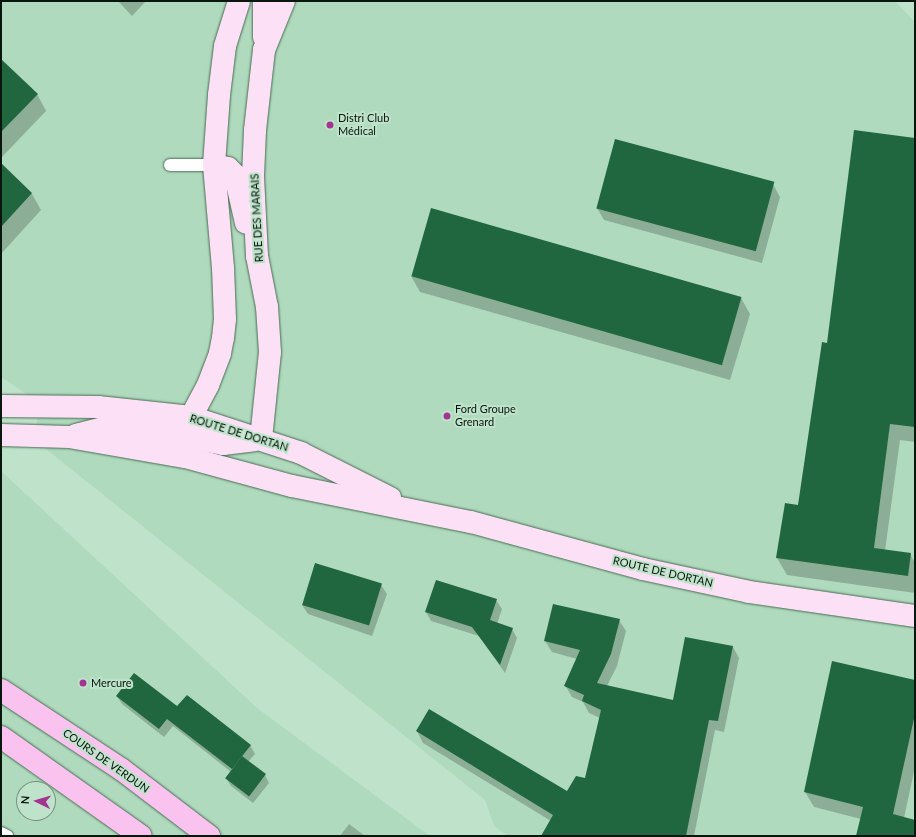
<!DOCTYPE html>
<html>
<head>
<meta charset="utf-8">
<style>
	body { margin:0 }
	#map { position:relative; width:916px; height:837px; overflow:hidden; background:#bfe3ca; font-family:Lato,sans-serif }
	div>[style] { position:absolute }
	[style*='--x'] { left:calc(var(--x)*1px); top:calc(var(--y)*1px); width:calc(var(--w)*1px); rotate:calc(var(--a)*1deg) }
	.built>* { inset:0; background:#afdabd }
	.shadow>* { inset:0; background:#0003 }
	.building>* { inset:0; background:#206740; transform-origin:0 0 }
	.roads { filter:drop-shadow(0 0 1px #4a6b55) drop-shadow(0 0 1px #4a6b55) }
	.lane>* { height:12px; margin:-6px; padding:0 6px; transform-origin:6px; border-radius:6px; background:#fff }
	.secondary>* { height:22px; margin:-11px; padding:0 11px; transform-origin:11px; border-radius:11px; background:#fce1f6 }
	.primary>* { height:22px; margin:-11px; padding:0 11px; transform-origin:11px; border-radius:11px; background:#fac2ee }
	.dots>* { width:11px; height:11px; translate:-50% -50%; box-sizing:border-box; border:2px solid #bfe3ca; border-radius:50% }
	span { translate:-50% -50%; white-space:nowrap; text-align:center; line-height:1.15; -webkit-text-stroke:4px #bfe3ca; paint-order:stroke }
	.poi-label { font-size:11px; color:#08160d }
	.left { translate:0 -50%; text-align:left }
	.street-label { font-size:11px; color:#08160d }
	.frame { position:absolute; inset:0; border:2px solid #08160d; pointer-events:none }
	.north { position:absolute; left:16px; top:781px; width:40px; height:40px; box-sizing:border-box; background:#bfe3ca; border:1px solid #76917e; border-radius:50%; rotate:275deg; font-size:11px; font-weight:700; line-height:16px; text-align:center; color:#08160d }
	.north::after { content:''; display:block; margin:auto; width:14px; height:18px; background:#a33491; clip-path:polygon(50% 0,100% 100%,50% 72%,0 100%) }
</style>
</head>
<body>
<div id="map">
	<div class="built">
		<i style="clip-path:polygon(1px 1px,895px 1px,915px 22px,915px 836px,508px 836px,494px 826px,485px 800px,36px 441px,38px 402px,1px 377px)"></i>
		<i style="clip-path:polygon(evenodd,1px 471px,257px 708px,430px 836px,1px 836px,1px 471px,24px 789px,48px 789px,48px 813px,24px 813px,24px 789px)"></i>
	</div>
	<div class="shadow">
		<i style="clip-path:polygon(118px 1px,146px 1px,132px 16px)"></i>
		<i style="clip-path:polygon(1px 60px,37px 94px,46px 111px,1px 158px)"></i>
		<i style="clip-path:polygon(915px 139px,915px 442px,900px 440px,885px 551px,910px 554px,915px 563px,915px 593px,787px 575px,777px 558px,798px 506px,828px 344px)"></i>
		<i style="clip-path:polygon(1px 164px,32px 194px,41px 210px,1px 254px)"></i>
		<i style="clip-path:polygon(773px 184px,780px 197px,762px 263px,604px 220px,597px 208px)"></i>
		<i style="clip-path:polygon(411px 276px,741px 298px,750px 314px,730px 380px,420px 292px)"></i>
		<i style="clip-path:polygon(381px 585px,387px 594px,372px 636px,308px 614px,302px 605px)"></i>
		<i style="clip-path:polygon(496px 600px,502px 609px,497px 624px,512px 629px,517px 638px,505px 673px,479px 636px,431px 621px,426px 612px)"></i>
		<i style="clip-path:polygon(619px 620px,626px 631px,617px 666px,607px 686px,674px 702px,733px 647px,739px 658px,724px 732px,715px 730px,694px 836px,550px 836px,551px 821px,423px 743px,417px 731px,567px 792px,585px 779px,600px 718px,589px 713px,583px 702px,572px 697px,565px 685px,577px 659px,552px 652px,545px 641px)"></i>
		<i style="clip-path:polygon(915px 681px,915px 767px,904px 818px,915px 821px,915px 836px,857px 836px,861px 819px,814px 807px,805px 792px)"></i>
		<i style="clip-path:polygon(117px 696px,177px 708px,250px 745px,255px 754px,248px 762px,265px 775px,269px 783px,253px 803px,231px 786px,226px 778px,231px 772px,173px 726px,164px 737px,122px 704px)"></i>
		<i style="clip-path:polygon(349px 824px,365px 836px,340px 836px)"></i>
	</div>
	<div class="building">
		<i style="clip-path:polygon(1px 59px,38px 94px,1px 132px)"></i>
		<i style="clip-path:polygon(854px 130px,915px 138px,915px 427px,890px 424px,874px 548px,911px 553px,908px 576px,776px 558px,785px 503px,798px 505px,822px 342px,827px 343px)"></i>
		<i style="left:615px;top:139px;width:165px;height:72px;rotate:15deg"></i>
		<i style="clip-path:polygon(1px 163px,32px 193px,1px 227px)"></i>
		<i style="left:431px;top:208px;width:323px;height:71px;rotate:16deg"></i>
		<i style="left:315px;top:563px;width:70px;height:44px;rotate:17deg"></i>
		<i style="clip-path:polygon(436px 580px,497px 599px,490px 620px,513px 628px,500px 665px,472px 627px,425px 612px)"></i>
		<i style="clip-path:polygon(553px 604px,620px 619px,611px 654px,597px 683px,673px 700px,685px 637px,733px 646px,718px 721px,709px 720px,686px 836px,541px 836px,553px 815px,416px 731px,429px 709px,567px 791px,576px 776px,585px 778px,601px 710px,582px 701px,584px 695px,564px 686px,580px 650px,544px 641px)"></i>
		<i style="clip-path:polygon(832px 661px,915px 680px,915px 714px,893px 814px,915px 820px,915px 836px,856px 836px,863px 807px,804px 792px)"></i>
		<i style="clip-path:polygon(134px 673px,177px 706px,187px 695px,251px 745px,232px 769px,167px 719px,159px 729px,116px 696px)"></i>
		<i style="left:242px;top:756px;width:30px;height:28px;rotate:37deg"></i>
	</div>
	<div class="roads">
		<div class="lane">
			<i style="--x:170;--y:165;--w:44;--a:0"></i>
			<i style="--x:1;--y:833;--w:7;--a:27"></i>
		</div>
		<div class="secondary">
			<i style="--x:264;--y:1;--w:36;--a:90"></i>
			<i style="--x:214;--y:165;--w:14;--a:12"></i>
			<i style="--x:228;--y:168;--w:10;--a:45"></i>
			<i style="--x:235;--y:175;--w:49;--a:77.1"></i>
			<i style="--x:1;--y:406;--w:97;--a:0.6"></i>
			<i style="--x:98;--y:407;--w:94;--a:6.1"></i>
			<i style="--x:191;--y:417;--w:116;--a:18.1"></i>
			<i style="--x:301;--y:453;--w:100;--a:26.8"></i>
			<i style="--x:191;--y:417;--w:36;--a:-62"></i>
			<i style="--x:208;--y:385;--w:34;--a:-69"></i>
			<i style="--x:220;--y:353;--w:15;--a:-79"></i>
			<i style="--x:223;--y:338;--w:19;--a:-84"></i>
			<i style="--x:225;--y:319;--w:51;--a:-92.2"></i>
			<i style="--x:223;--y:268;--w:103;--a:-95"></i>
			<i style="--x:214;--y:165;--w:70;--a:-85.9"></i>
			<i style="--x:219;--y:95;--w:49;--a:-83"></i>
			<i style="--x:225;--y:46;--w:47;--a:-72.7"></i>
			<i style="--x:1;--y:435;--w:68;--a:1.7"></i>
			<i style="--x:69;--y:437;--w:118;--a:9.8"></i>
			<i style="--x:185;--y:457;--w:111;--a:15.2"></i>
			<i style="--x:292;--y:486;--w:183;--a:11.4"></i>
			<i style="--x:471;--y:522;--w:178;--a:15.3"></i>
			<i style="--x:643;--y:569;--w:108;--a:12.2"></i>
			<i style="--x:749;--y:592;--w:168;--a:8.2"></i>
			<i style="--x:76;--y:435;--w:44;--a:-14.3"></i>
			<i style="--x:119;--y:424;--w:106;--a:10.9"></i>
			<i style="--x:223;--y:444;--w:31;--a:-7"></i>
			<i style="--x:261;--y:439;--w:87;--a:-84.1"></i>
			<i style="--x:270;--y:352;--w:45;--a:-93.8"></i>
			<i style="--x:267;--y:307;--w:52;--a:-101.1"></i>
			<i style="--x:257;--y:256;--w:80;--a:-92.9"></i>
			<i style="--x:253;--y:176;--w:46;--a:-87.5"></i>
			<i style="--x:255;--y:130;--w:81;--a:-83.6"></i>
			<i style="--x:264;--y:50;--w:53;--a:-67.8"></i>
		</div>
		<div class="primary">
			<i style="--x:1;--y:690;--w:144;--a:33.4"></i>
			<i style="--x:121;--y:769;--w:111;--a:37.3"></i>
			<i style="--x:1;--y:737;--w:171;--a:35.3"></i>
		</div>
	</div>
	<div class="dots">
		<i style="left:330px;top:125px;background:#a33491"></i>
		<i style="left:447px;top:416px;background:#a33491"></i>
		<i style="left:83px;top:683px;background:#a33491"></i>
	</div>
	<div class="poi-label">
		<span class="left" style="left:338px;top:125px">Distri Club<br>Médical</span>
		<span class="left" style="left:455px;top:416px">Ford Groupe<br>Grenard</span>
		<span class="left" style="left:91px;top:683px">Mercure</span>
	</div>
	<div class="street-label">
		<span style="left:257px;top:218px;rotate:-93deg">RUE DES MARAIS</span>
		<span style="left:239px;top:433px;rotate:17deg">ROUTE DE DORTAN</span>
		<span style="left:663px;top:572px;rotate:13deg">ROUTE DE DORTAN</span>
		<span style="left:106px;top:761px;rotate:35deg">COURS DE VERDUN</span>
	</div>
	<div class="frame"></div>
	<div class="north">N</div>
</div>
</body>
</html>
